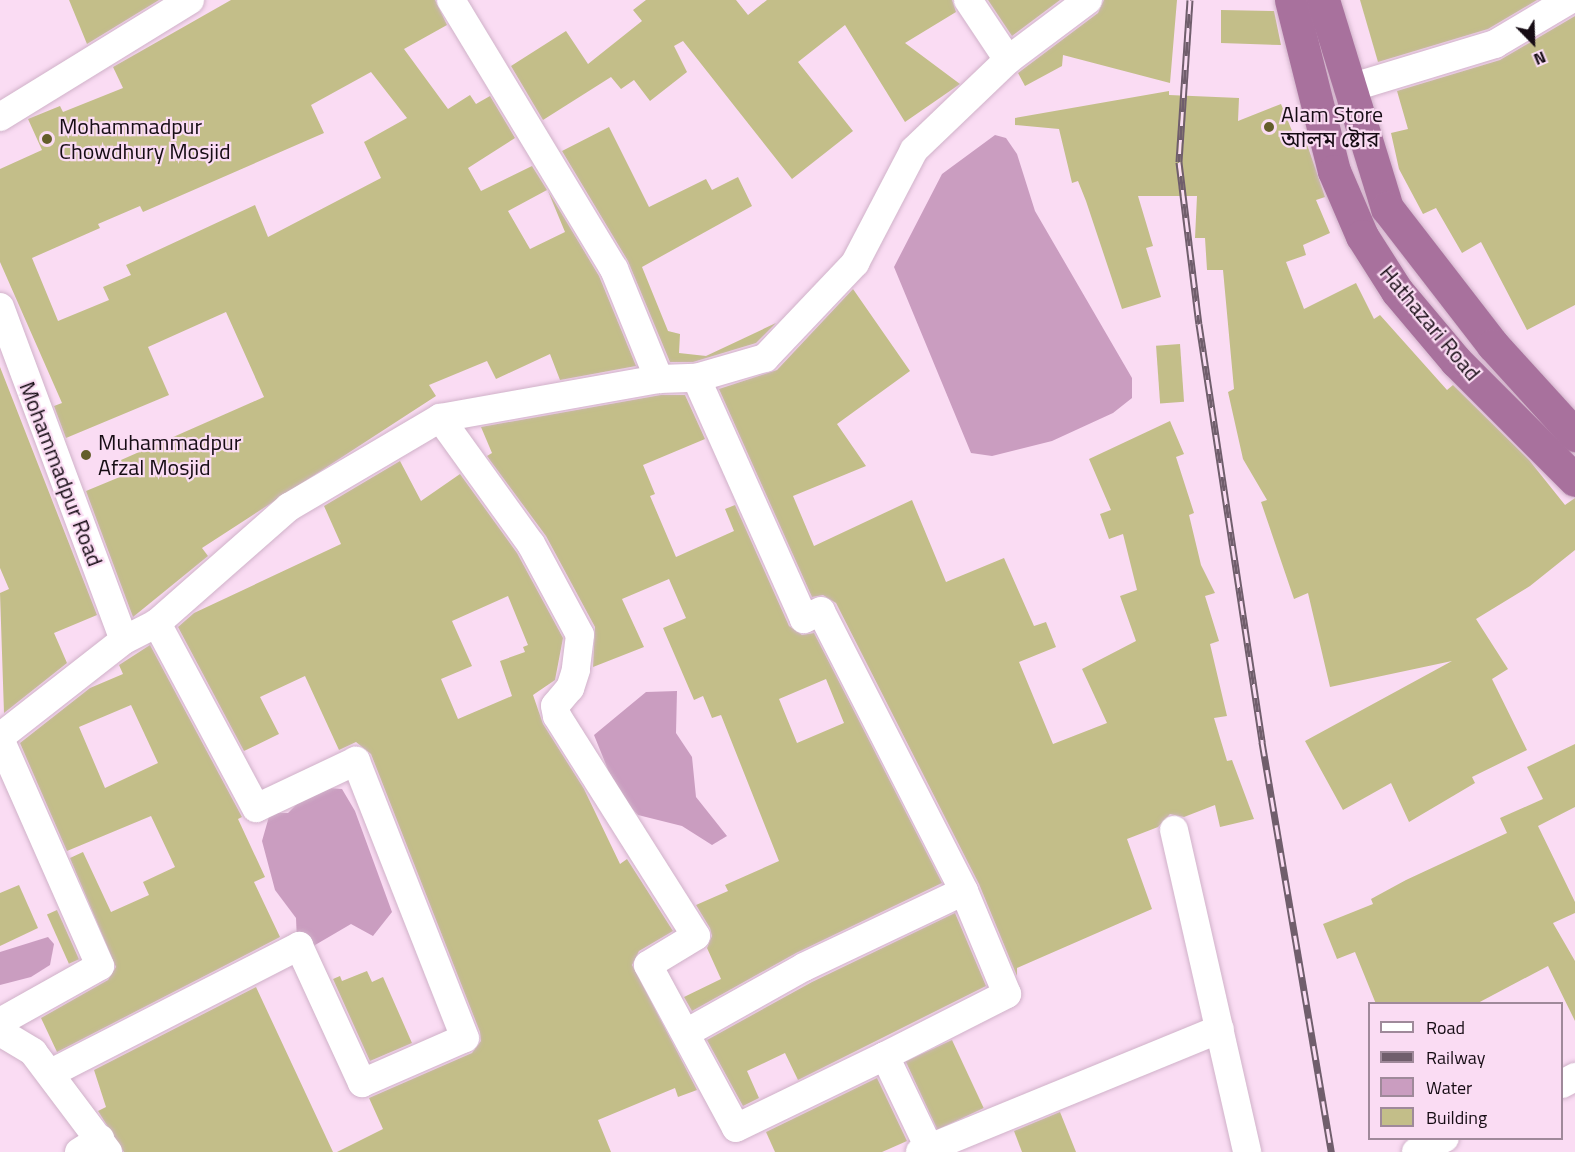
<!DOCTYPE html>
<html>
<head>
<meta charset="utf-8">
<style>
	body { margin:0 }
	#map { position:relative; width:1575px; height:1152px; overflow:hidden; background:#fadcf3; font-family:"Titillium Web","Noto Sans Bengali",sans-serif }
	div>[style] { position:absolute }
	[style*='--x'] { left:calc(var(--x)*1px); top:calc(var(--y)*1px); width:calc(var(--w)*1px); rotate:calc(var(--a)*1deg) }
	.water>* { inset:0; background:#ca9dc0 }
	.building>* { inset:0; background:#c3be89; transform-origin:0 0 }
	.roads { filter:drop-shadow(0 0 2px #d0b2c9) drop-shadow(0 0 2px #d0b2c9) }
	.minor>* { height:28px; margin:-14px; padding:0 14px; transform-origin:14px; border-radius:14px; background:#fff }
	.highway>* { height:33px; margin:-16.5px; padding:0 16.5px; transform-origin:16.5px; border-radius:16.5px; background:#a8719d }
	.rail>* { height:7px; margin-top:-3.5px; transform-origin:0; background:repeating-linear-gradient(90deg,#fadcf3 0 14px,#705e6c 0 28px); box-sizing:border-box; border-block:2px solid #705e6c }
	.dots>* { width:16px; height:16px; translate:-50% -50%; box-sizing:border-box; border:3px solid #fadcf3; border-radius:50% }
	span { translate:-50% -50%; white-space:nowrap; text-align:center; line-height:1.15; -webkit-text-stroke:4.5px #fadcf3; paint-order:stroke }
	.poi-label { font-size:22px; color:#160c14 }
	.left { translate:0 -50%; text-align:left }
	.street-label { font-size:22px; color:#160c14 }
	.legend { position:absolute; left:1368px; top:1002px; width:195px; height:138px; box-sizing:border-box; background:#fadcf3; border:2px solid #9f899a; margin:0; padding:8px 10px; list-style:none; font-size:18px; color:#160c14 }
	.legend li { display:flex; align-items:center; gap:12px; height:30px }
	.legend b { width:30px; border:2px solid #9f899a }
	.north { position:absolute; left:1503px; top:12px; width:60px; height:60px; -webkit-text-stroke:4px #fadcf3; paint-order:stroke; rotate:157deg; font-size:16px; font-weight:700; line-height:24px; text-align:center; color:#160c14 }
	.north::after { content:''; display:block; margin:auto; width:21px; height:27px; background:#160c14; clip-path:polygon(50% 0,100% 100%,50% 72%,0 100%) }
</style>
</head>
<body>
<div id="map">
	<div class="water">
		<i style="clip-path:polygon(995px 135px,1006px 138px,1017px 154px,1035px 211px,1132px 378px,1132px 398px,1113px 413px,1052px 441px,992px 456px,971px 453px,894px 267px,942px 174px)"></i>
		<i style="clip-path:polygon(677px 691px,676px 733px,692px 757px,696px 797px,727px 836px,712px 845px,682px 826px,638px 815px,617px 792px,594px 735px,646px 692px)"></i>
		<i style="clip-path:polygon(314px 787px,342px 789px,355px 811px,392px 912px,373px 936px,351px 924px,310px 948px,297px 942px,296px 918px,275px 890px,262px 841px,270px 813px,288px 813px)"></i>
		<i style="clip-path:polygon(48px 937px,54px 944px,50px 965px,31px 977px,0 985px,0 952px)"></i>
	</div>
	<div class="building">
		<i style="clip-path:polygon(69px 0,159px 0,87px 44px)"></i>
		<i style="clip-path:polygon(evenodd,231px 0,435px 0,447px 25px,404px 49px,448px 109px,470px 95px,476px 104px,490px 96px,515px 138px,468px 168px,481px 191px,532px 166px,547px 190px,508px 211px,530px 249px,565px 232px,548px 191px,599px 276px,636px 366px,560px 380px,550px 354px,496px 379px,487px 361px,429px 385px,436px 396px,202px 548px,208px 556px,133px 617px,86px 491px,127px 474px,121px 460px,264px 397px,226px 312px,148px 347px,169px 395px,66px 438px,54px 406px,62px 403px,0 262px,0 169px,42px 150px,28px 119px,60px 106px,63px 112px,123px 88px,113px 67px,231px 0,371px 72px,407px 118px,364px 142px,381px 178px,268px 237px,255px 205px,126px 265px,131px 275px,103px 287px,109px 300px,58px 321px,32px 258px,100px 228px,98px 224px,140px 206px,143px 212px,324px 133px,311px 105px,371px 72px)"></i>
		<i style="clip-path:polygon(646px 0,736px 0,748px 15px,767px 0,952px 0,956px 12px,905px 43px,960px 84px,905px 122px,845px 25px,798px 62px,853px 131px,792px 179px,683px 41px,674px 46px,687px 72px,650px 101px,634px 80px,621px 89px,611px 77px,543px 120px,511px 66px,566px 31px,588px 64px,642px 21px,633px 10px)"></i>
		<i style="clip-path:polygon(988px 0,1060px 0,1012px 36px)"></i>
		<i style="clip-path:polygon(1104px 0,1177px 0,1170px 83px,1063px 55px,1062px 66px,1025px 86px,1018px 73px,1098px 13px)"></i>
		<i style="clip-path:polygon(1360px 0,1537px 0,1488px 29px,1378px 62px)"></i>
		<i style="clip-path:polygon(1221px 10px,1274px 11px,1281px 45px,1221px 43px)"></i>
		<i style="clip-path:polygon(1575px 16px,1575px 305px,1527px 330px,1481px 242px,1462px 253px,1436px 208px,1423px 214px,1399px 169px,1391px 133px,1408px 129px,1397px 91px,1500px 60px)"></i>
		<i style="clip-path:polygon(1169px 91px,1169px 95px,1239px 98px,1238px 121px,1281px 104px,1297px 143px,1305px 140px,1309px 150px,1325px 197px,1316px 200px,1330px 233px,1303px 245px,1306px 255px,1286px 262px,1304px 309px,1356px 283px,1374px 319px,1380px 315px,1447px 390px,1453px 385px,1529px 460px,1565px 505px,1575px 498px,1575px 550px,1530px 586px,1476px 619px,1508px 669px,1492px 679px,1527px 750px,1472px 777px,1475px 783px,1409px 822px,1391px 783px,1343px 810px,1305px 741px,1452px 661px,1330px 687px,1308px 593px,1294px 599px,1261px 502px,1267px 500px,1243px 459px,1228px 392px,1234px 389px,1223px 270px,1207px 270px,1205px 238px,1195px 238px,1197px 196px,1138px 196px,1153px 246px,1146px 248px,1161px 297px,1122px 309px,1086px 201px,1078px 181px,1072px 183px,1059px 129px,1015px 125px,1015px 118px)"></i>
		<i style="clip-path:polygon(609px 127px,649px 207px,706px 179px,712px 190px,738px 177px,752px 206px,642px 267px,668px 331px,680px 334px,679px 353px,706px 356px,776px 323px,756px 343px,693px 362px,670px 362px,628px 261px,562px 151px)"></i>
		<i style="clip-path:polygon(853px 289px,910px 371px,837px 424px,866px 466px,793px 496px,814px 546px,912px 500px,946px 582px,1004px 558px,1034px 626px,1046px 622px,1056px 647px,1019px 662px,1053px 744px,1107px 723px,1082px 669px,1136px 641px,1120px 596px,1137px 590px,1123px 534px,1109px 539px,1100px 514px,1111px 510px,1089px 459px,1170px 421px,1184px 454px,1176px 457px,1194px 513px,1189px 515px,1201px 565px,1215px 593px,1205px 596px,1219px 641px,1210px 644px,1227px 716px,1214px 718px,1227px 761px,1232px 760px,1254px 819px,1220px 827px,1215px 805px,1184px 817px,1170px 814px,1158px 827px,1127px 839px,1152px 909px,1017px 968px,1017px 976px,979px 884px,836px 603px,823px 595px,812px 597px,719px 389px,777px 370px)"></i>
		<i style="left:1180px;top:344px;width:58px;height:24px;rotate:86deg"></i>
		<i style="clip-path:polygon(0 367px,97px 615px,54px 633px,67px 663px,4px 713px,0 593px,9px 589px,0 568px)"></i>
		<i style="clip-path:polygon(evenodd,661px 395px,685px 395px,705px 439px,643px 465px,655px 494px,650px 496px,676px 557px,734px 531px,725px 509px,735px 505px,789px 626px,802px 635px,814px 633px,942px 883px,796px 953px,692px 1011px,684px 997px,721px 979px,707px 948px,712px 936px,710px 928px,696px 905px,728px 891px,725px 885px,779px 861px,721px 715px,712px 718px,703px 696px,694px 700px,663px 628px,686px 618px,669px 579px,622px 599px,644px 647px,593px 667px,595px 627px,546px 536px,487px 456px,492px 453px,481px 427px,661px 395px,826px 679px,844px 723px,797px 743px,779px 699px,826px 679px)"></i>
		<i style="clip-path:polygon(evenodd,400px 461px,421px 501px,460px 474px,517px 553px,563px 638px,555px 680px,533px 695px,543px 724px,584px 789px,620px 864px,627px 859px,673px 931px,639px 951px,632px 965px,697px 1090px,678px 1097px,675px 1088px,598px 1120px,611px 1152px,337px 1152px,383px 1129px,369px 1098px,472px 1053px,481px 1041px,480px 1032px,371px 754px,356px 742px,339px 750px,305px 676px,260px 697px,279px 734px,244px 751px,178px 627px,194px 613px,341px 544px,324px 506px,400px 461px,508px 596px,528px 645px,523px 647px,525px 652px,500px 661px,512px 696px,458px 719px,441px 679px,472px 666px,452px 621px,508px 596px)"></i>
		<i style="clip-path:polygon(evenodd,150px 645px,242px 817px,238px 819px,265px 877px,254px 882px,280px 937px,57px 1052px,41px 1018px,108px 980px,116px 967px,70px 858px,83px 852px,111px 912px,149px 895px,143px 882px,175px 867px,151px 816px,67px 851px,20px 743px,90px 688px,123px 674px,119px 665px,150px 645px,131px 705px,158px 763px,105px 788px,79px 727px,131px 705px)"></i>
		<i style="clip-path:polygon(1575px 744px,1575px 807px,1538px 826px,1575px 902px,1575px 913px,1553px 923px,1575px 961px,1575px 1021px,1548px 966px,1476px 1004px,1376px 1004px,1355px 952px,1337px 959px,1323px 924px,1373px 904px,1371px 899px,1406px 880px,1507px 833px,1500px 818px,1543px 799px,1527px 767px)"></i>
		<i style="clip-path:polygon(19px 885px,38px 928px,0 946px,0 893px)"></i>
		<i style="left:57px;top:910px;width:54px;height:11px;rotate:66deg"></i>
		<i style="clip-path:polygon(955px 913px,986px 986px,798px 1080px,785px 1053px,747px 1071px,759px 1098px,743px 1106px,707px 1040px,812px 982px)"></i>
		<i style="clip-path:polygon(367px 971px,372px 982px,383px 977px,412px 1043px,370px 1061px,333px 979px,340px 976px,342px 981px)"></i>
		<i style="clip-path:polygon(256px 987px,333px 1152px,124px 1152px,98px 1111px,106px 1107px,94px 1070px)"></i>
		<i style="left:952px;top:1040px;width:75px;height:51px;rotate:65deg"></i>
		<i style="clip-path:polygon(877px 1078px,907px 1141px,882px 1152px,775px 1152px,766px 1132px)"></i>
		<i style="clip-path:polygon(1060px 1112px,1076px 1152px,1022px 1152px,1014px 1131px)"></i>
	</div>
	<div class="roads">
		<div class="minor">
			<i style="--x:451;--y:0;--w:315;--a:58.8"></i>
			<i style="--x:614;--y:269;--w:119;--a:67.8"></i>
			<i style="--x:968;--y:0;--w:72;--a:56.3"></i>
			<i style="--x:1350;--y:88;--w:152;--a:-16.9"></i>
			<i style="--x:1495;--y:44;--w:86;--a:-30.7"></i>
			<i style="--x:0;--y:117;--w:223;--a:-31.6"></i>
			<i style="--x:0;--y:307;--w:355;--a:69.6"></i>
			<i style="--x:440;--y:418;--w:155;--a:54.2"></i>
			<i style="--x:531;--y:544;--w:103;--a:61.7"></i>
			<i style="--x:580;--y:635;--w:35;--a:97"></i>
			<i style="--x:576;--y:670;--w:19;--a:108"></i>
			<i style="--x:570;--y:688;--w:23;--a:130"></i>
			<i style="--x:555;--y:706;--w:10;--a:79"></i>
			<i style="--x:557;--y:716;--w:260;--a:57.7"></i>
			<i style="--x:696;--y:936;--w:56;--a:148.9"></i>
			<i style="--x:648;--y:965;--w:185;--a:61.6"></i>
			<i style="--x:736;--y:1128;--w:165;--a:-25.8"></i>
			<i style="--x:885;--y:1056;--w:102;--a:64.4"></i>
			<i style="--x:0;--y:737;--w:157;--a:-38"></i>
			<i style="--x:124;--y:640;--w:37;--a:-27"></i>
			<i style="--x:157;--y:623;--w:176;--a:-41.3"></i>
			<i style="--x:289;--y:507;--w:175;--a:-30.5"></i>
			<i style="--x:440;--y:418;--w:222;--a:-10.1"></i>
			<i style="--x:659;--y:379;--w:37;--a:-2"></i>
			<i style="--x:696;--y:378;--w:72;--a:-16.2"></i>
			<i style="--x:765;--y:358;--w:131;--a:-46.5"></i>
			<i style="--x:855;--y:263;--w:127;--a:-62.4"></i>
			<i style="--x:914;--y:150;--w:130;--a:-43.8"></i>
			<i style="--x:1008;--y:60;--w:100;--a:-36.9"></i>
			<i style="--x:0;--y:739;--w:248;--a:66.2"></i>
			<i style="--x:100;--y:966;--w:115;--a:150.8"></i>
			<i style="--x:1174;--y:830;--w:330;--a:77.2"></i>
			<i style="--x:0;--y:1032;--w:39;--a:31"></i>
			<i style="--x:33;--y:1052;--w:125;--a:53.1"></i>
			<i style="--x:686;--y:1033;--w:135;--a:-29.2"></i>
			<i style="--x:804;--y:967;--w:177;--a:-25.4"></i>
			<i style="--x:964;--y:891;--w:314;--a:-117.1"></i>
			<i style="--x:821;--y:611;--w:19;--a:155"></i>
			<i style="--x:804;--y:619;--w:264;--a:-114.1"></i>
			<i style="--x:885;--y:1056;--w:137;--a:-26.9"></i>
			<i style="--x:1007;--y:994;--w:112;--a:-112.7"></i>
			<i style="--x:51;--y:1073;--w:279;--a:-27.1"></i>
			<i style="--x:299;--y:946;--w:151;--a:65.3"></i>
			<i style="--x:362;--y:1083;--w:112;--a:-23.6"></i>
			<i style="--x:465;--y:1038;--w:298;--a:-111.5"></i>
			<i style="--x:356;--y:761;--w:110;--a:154.8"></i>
			<i style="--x:256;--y:808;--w:210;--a:-118.2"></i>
			<i style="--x:1562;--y:1084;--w:15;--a:-28"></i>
			<i style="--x:79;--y:1152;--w:25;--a:-32"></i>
			<i style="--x:920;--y:1152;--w:324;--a:-22.3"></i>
			<i style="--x:1416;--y:1152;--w:32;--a:-26"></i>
		</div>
		<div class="highway">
			<i style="--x:1291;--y:0;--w:176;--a:75.9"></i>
			<i style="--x:1334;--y:171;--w:71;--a:66.7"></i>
			<i style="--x:1362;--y:236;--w:65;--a:57.5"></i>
			<i style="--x:1397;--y:291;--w:92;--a:49.9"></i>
			<i style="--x:1456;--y:361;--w:168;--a:45"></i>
			<i style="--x:1323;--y:0;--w:218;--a:72.9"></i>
			<i style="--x:1387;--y:208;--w:173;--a:52.3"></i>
			<i style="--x:1493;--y:345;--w:122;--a:47.7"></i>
		</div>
	</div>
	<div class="rail">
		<i style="--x:1190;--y:0;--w:162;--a:93.9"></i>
		<i style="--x:1179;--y:162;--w:163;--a:83"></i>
		<i style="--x:1199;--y:324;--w:423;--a:81.4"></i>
		<i style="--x:1262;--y:742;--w:416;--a:80.4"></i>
	</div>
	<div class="dots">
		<i style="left:1269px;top:127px;background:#635e2a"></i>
		<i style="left:47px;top:139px;background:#635e2a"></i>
		<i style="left:86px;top:455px;background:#635e2a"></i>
	</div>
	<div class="poi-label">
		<span class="left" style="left:1281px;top:127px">Alam Store<br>আলম ষ্টোর</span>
		<span class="left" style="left:59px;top:139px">Mohammadpur<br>Chowdhury Mosjid</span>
		<span class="left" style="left:98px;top:455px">Muhammadpur<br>Afzal Mosjid</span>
	</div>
	<div class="street-label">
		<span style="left:1430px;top:323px;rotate:50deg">Hathazari Road</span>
		<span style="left:61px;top:474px;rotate:69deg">Mohammadpur Road</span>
	</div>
	<ul class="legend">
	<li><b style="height:8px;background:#fff"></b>Road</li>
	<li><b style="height:8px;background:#705e6c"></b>Railway</li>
	<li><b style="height:16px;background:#ca9dc0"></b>Water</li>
	<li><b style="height:16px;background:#c3be89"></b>Building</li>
	</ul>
	<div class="north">N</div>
</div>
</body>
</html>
